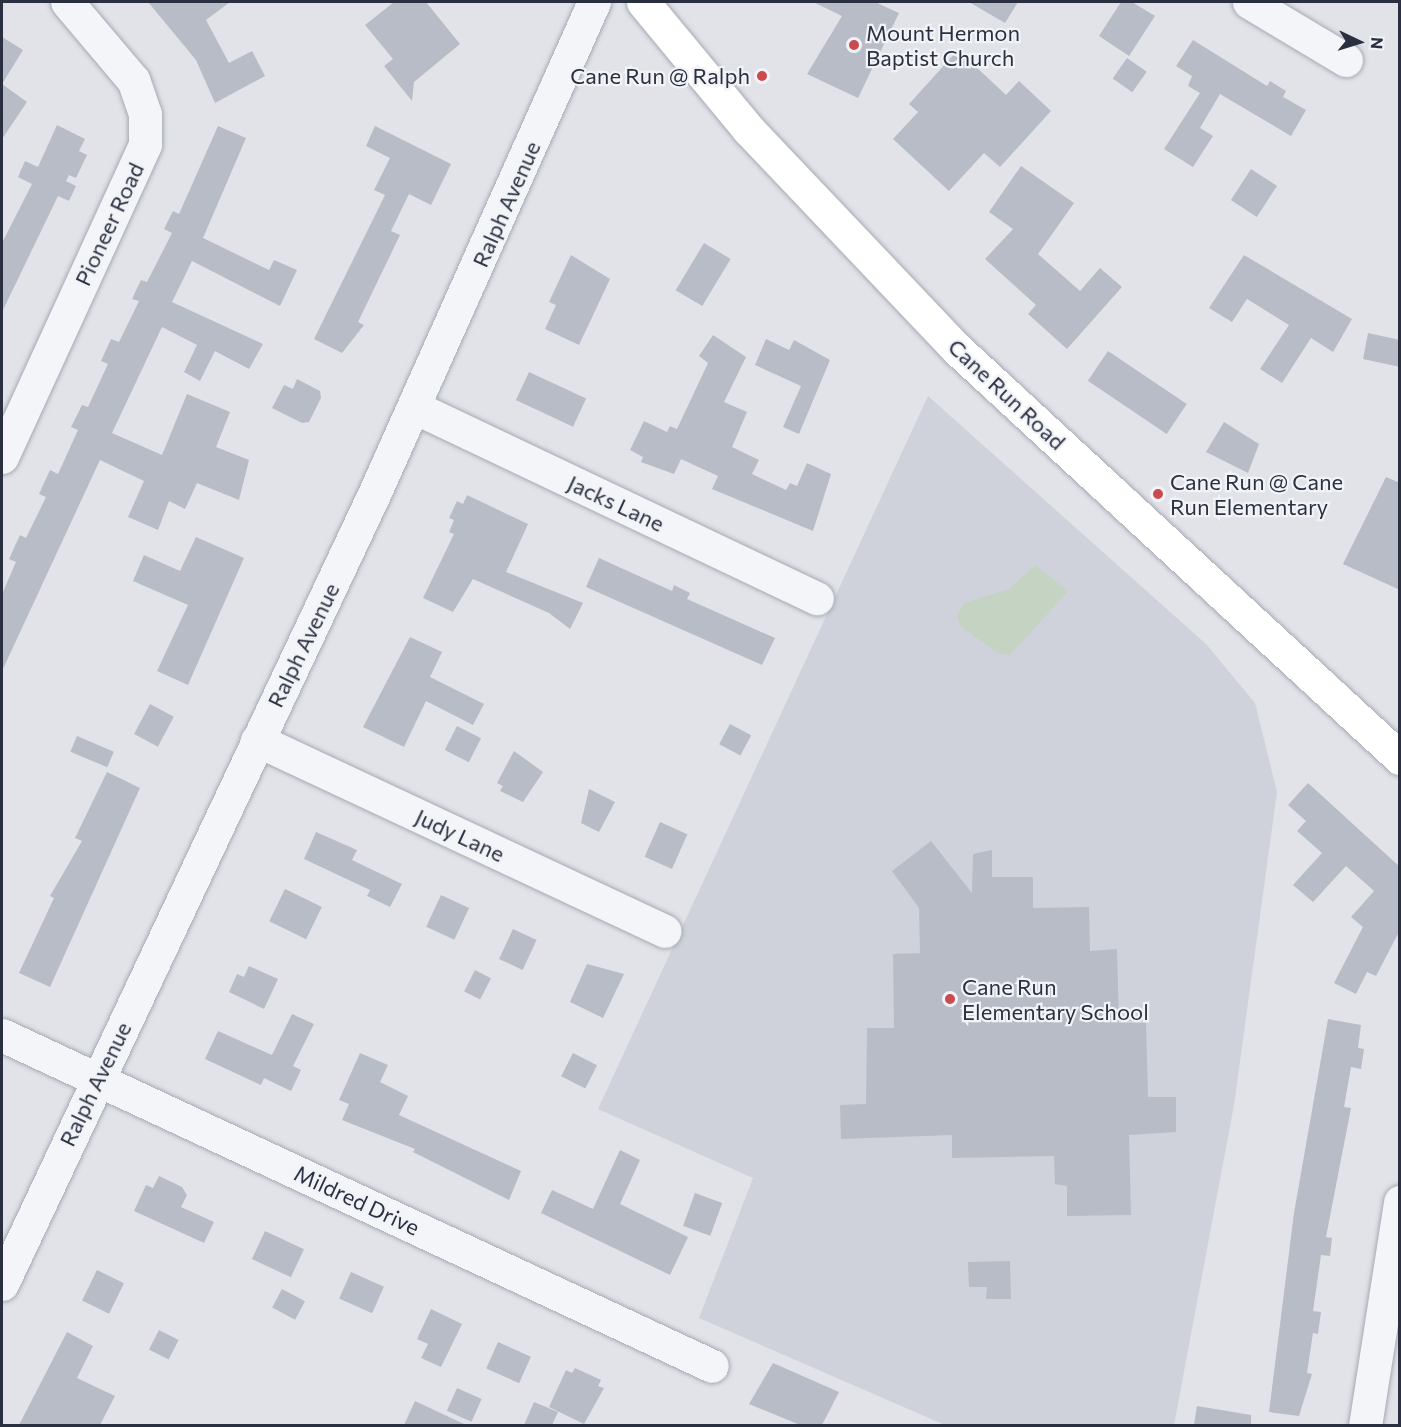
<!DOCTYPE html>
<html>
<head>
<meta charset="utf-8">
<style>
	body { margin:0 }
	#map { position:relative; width:1401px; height:1427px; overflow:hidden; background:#e1e3e9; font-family:Commissioner,sans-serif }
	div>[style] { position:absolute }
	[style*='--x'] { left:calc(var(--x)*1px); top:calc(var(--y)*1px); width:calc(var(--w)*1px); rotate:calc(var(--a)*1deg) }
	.built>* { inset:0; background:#cfd2db }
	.green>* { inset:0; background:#c5d3c2 }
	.building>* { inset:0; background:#b8bcc6; transform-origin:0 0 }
	.roads { filter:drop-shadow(0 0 2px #a6aab3) drop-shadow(0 0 2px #a6aab3) }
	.minor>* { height:33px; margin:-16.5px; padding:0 16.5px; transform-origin:16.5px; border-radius:16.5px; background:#f4f5f8 }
	.major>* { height:33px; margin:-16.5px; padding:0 16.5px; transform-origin:16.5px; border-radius:16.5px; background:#fff }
	.dots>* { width:16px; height:16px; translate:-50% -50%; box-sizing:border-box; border:3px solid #f1f3f7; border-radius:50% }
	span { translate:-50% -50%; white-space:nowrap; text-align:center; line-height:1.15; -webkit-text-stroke:4.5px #f1f3f7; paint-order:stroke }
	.poi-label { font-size:22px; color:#2a3040 }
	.left { translate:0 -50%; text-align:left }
	.right { translate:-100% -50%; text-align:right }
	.street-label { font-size:22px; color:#2a3040 }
	.frame { position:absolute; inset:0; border:3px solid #2a3040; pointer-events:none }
	.north { position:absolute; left:1329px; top:12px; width:60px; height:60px; -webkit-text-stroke:4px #f1f3f7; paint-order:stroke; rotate:94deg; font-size:16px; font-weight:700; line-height:24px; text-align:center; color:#2a3040 }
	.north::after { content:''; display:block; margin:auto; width:21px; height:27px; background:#2a3040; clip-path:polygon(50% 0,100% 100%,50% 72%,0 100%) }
</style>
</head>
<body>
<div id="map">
	<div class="built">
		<i style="clip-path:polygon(928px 396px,1206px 644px,1255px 703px,1277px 792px,1234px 1105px,1174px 1425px,945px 1425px,699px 1318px,753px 1178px,598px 1109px)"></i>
	</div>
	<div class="green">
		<i style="clip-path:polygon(1035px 565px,1068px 591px,1010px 655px,998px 653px,960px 626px,957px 615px,964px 603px,1009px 589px)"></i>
	</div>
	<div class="building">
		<i style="clip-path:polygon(148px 2px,230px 2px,206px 20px,229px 63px,252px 51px,265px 76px,215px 103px,196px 60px)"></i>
		<i style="clip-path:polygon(394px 2px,426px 2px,460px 44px,414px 82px,412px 101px,384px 66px,393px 59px,365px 25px)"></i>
		<i style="clip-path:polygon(813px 2px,875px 2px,899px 13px,858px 98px,807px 74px,842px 16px)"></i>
		<i style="clip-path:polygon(969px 2px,1018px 2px,1005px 23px)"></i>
		<i style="clip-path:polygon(1121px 2px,1132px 2px,1155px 16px,1129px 56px,1099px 36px)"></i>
		<i style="clip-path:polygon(2px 37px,23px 50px,2px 84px)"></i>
		<i style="clip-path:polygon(1193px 40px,1267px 86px,1270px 81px,1286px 91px,1283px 97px,1306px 110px,1291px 136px,1220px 94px,1200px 128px,1213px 136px,1193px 167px,1164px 149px,1200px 93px,1188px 86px,1192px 76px,1176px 66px)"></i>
		<i style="clip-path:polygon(958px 50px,1006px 95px,1019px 81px,1051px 111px,1000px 167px,984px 153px,949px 191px,893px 139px,918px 112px,909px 104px)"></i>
		<i style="left:1127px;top:58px;width:24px;height:25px;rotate:35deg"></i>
		<i style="clip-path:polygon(2px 84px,27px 102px,2px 139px)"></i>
		<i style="clip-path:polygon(57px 125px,85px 139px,79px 151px,87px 155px,76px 178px,69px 175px,66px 181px,76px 186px,69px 201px,58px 196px,2px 312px,2px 243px,32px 184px,18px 177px,25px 161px,38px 167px)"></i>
		<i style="clip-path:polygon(218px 126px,246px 138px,203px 238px,269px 270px,274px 260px,297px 270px,280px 306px,192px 261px,172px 302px,263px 344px,249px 369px,215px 351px,200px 381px,184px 372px,197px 345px,162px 327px,112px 433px,162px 455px,187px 394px,230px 412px,216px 447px,249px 460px,239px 500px,197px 483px,185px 509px,169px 501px,158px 530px,128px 517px,144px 481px,100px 460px,2px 671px,2px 594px,16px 562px,9px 559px,20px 535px,26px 538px,46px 497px,39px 494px,50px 470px,58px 474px,78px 430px,71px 427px,82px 405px,88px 407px,108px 364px,101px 361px,111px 339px,119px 342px,139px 301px,132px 299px,141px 280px,147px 282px,172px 233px,164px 229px,173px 211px,179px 214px)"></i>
		<i style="clip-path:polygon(375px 126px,451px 164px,431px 205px,409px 194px,391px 231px,400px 235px,358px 322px,364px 325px,342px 353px,314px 339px,385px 195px,374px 190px,390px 158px,366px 146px)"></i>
		<i style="clip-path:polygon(1021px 166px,1074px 203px,1038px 254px,1080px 291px,1100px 268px,1122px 287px,1067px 349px,1028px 314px,1036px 305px,985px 259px,1013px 229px,989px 212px)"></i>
		<i style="left:1251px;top:169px;width:31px;height:37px;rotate:33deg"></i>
		<i style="left:704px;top:243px;width:31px;height:55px;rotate:31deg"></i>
		<i style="clip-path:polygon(571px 255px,610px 279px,579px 345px,545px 329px,556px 305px,549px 302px)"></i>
		<i style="clip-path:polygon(1244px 255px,1352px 319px,1333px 352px,1311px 338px,1282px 383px,1260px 369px,1289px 325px,1247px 299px,1232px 322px,1209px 308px)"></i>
		<i style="clip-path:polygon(1368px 333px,1400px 340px,1400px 367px,1363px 359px)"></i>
		<i style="clip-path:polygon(713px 335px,746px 357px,724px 402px,747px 412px,732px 447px,759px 460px,752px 474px,786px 490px,790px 483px,797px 486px,807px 463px,831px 474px,813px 531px,712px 489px,718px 476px,681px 459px,674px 474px,641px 462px,643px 457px,630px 450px,644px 421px,667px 432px,670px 426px,677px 429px,708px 363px,699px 356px)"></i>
		<i style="clip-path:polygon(766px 339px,789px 350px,794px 340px,830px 360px,799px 434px,783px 427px,801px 386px,755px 365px)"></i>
		<i style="left:1108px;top:351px;width:95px;height:36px;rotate:34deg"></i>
		<i style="left:529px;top:372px;width:63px;height:31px;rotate:25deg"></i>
		<i style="clip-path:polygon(297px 379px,320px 391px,321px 398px,309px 422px,302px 423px,272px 408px,284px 385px,293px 389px)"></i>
		<i style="clip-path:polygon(1224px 422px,1259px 444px,1248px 473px,1206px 452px)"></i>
		<i style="clip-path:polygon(1386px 477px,1400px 483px,1400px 590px,1343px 564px)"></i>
		<i style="clip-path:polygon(467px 495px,528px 524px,506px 572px,583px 603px,570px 629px,549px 613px,473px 579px,453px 612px,423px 598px,454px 534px,449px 532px,454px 520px,449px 518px,457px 501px,463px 504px)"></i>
		<i style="clip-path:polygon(196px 537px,244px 558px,188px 685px,157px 671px,188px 605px,133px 581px,144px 555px,180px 571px)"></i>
		<i style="clip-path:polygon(599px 558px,672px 591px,674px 585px,690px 593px,687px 599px,775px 638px,762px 665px,586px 587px)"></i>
		<i style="clip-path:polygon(410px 637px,442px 652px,430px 677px,484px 704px,473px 725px,426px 701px,404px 747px,363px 727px)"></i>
		<i style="left:150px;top:704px;width:27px;height:34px;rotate:28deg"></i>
		<i style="left:730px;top:724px;width:24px;height:23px;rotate:28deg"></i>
		<i style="left:457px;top:726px;width:27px;height:27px;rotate:27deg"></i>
		<i style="left:77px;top:736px;width:40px;height:17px;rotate:23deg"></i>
		<i style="clip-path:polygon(514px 751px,543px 772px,523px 802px,500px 791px,503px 786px,497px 783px)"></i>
		<i style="clip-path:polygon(107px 772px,140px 788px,50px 987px,19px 973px,54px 898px,50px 896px,82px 841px,75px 838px)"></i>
		<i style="clip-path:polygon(1308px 783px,1400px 867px,1400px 930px,1376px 976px,1367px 972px,1356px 994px,1334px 983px,1363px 927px,1351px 917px,1374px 891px,1346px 866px,1313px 902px,1293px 885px,1322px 853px,1297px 831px,1306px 821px,1288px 805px)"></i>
		<i style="clip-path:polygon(589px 789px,615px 802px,599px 832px,581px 823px)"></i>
		<i style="left:660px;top:822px;width:30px;height:38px;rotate:24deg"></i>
		<i style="clip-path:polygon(316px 832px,357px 850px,352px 860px,402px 884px,390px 907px,367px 896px,370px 890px,304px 859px)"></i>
		<i style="clip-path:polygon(931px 841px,972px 893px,973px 854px,992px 850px,992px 877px,1033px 877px,1033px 908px,1089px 907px,1090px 951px,1117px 949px,1119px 1023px,1146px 1023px,1148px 1097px,1176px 1097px,1176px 1132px,1129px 1135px,1131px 1215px,1067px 1216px,1067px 1186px,1055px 1184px,1054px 1156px,952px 1158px,952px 1135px,841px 1139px,840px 1105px,866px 1104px,867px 1028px,894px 1028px,893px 954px,920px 953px,919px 908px,892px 871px)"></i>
		<i style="left:285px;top:889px;width:41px;height:36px;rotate:26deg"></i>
		<i style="left:441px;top:895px;width:31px;height:35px;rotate:25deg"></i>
		<i style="left:513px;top:929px;width:26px;height:33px;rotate:25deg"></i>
		<i style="clip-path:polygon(587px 964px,624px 974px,603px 1018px,570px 1002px)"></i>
		<i style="clip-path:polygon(249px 966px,278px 979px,264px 1009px,229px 992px,237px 974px,244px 977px)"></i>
		<i style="left:475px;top:970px;width:18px;height:24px;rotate:27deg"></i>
		<i style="clip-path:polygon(292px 1014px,314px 1024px,293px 1066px,301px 1070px,291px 1091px,264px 1078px,261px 1085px,205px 1059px,218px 1031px,272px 1055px)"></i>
		<i style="clip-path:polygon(1328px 1019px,1361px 1025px,1358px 1048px,1364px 1049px,1361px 1069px,1351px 1067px,1344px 1107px,1351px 1108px,1326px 1237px,1332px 1238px,1330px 1256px,1321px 1255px,1313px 1311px,1321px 1312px,1318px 1334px,1313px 1333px,1307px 1373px,1312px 1374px,1299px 1416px,1269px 1412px,1294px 1213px)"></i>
		<i style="clip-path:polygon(360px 1053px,388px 1065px,380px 1082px,408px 1096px,399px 1115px,521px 1171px,509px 1200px,413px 1152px,415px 1149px,342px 1120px,349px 1104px,339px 1100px)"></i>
		<i style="left:573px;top:1053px;width:27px;height:26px;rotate:27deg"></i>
		<i style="clip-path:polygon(620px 1150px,640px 1160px,620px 1204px,688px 1237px,670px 1275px,541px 1213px,552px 1190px,593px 1209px)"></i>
		<i style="clip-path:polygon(159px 1176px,182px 1187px,187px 1195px,181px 1207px,214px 1222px,204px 1243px,134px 1211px,146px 1185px,153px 1188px)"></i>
		<i style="left:695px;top:1193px;width:29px;height:35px;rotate:20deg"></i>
		<i style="left:265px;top:1231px;width:43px;height:31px;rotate:25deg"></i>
		<i style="clip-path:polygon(1010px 1261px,1011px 1299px,986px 1299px,987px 1287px,969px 1287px,968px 1262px)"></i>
		<i style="left:97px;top:1270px;width:30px;height:34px;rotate:26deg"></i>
		<i style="left:351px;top:1272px;width:36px;height:29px;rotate:24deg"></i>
		<i style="left:282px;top:1289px;width:26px;height:21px;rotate:28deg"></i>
		<i style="clip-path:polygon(431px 1309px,462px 1324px,441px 1367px,421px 1358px,428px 1344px,417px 1339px)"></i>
		<i style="left:159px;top:1330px;width:22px;height:22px;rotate:27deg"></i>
		<i style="clip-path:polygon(67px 1332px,93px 1346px,77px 1378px,115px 1396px,100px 1425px,19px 1425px)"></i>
		<i style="left:498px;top:1342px;width:36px;height:29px;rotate:24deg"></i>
		<i style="clip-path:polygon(773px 1363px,839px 1392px,822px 1425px,800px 1425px,749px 1404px)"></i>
		<i style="clip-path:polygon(575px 1368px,601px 1380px,598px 1386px,604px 1388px,584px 1424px,549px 1407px,566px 1370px,572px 1373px)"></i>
		<i style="left:457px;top:1388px;width:27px;height:25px;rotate:24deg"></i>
		<i style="clip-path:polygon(415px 1401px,466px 1425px,404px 1425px)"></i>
		<i style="clip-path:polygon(534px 1402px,558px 1412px,552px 1425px,524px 1425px)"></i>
		<i style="clip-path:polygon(1197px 1406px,1251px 1415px,1251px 1425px,1194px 1425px)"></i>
	</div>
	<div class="roads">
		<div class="minor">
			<i style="--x:1249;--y:2;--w:113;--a:30.9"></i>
			<i style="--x:414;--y:407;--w:446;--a:25.4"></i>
			<i style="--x:2;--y:457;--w:344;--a:-65.4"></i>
			<i style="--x:145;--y:144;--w:30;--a:-90"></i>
			<i style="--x:145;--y:114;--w:36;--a:-109"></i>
			<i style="--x:133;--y:80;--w:102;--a:-130.2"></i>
			<i style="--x:257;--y:740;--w:450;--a:25.1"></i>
			<i style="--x:2;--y:1035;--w:783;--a:24.99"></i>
			<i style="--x:2;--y:1284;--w:875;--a:-64.78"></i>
			<i style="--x:375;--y:492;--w:537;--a:-65.92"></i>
			<i style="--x:1365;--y:1426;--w:227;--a:-81.1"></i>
		</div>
		<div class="major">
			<i style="--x:643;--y:2;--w:166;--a:50.4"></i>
			<i style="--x:749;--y:130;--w:303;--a:46.5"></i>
			<i style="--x:958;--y:350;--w:602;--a:42.71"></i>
		</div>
	</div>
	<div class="dots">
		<i style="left:854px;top:45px;background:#ca4a50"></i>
		<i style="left:762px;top:76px;background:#ca4a50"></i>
		<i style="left:1158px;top:494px;background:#ca4a50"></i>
		<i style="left:950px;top:999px;background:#ca4a50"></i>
	</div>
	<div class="poi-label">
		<span class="left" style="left:866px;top:45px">Mount Hermon<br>Baptist Church</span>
		<span class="right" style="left:750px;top:76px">Cane Run @ Ralph</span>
		<span class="left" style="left:1170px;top:494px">Cane Run @ Cane<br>Run Elementary</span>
		<span class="left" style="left:962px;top:999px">Cane Run<br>Elementary School</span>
	</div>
	<div class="street-label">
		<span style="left:506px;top:204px;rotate:-66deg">Ralph Avenue</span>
		<span style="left:109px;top:224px;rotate:-65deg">Pioneer Road</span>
		<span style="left:1007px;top:394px;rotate:43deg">Cane Run Road</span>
		<span style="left:616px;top:503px;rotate:25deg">Jacks Lane</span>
		<span style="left:303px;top:645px;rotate:-64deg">Ralph Avenue</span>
		<span style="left:460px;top:835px;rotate:25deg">Judy Lane</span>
		<span style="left:95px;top:1084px;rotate:-64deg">Ralph Avenue</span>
		<span style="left:357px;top:1200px;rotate:25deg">Mildred Drive</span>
	</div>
	<div class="frame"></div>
	<div class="north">N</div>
</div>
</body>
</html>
